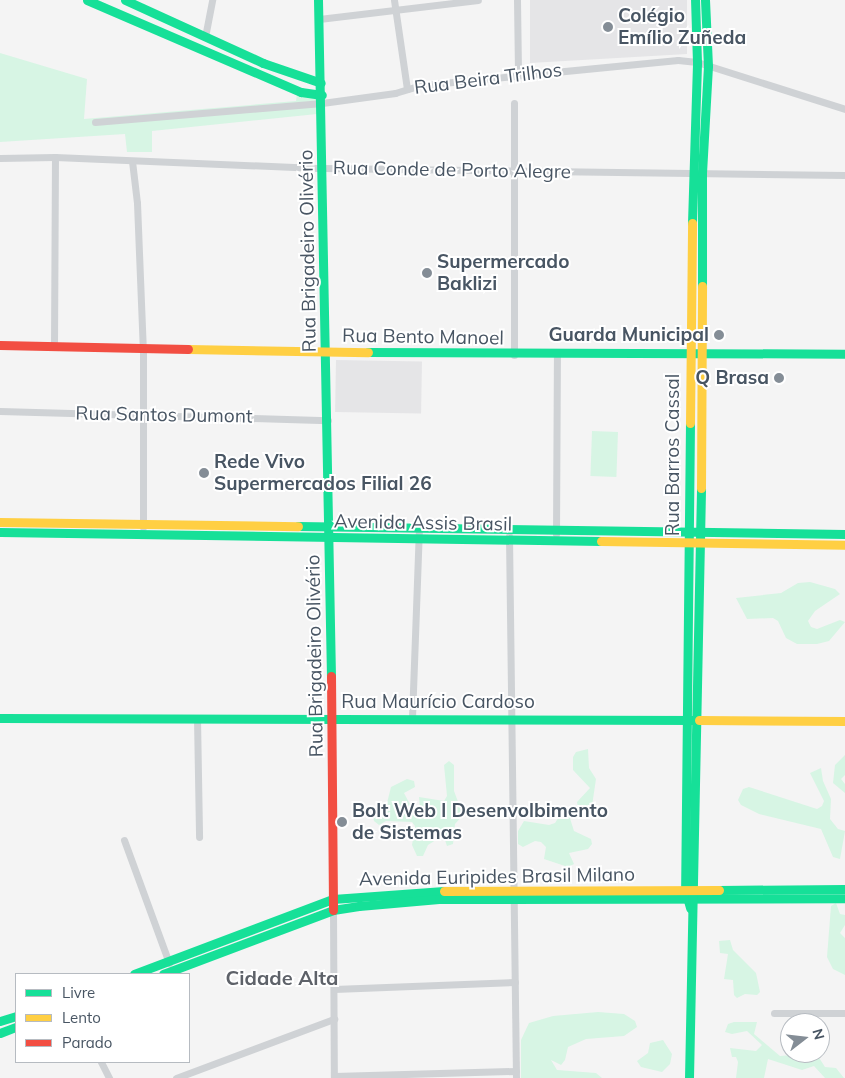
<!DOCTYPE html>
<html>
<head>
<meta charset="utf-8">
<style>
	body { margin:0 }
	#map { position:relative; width:845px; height:1078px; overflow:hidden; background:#f4f4f4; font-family:Mulish,sans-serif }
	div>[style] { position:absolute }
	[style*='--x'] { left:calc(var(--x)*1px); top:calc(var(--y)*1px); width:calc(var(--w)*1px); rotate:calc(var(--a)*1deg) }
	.education>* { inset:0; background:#e5e5e7; transform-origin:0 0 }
	.green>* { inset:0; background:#d7f5e4; transform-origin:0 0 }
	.street>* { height:7px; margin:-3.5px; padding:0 3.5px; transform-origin:3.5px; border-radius:3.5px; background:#cfd2d5 }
	.fast>* { height:9px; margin:-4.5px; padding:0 4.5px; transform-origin:4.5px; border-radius:4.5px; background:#16e098 }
	.slow>* { height:9px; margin:-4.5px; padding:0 4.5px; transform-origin:4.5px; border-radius:4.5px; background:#ffcf43 }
	.jam>* { height:9px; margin:-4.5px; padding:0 4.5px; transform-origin:4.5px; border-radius:4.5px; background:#f24e42 }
	.dots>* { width:14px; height:14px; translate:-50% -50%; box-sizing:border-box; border:2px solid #fff; border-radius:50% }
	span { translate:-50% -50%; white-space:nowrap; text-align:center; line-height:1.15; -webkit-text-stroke:4px #fff; paint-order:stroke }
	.poi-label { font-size:19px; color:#485563; font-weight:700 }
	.left { translate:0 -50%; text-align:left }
	.right { translate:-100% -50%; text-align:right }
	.street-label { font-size:19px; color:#485563 }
	.neighbourhood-label { font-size:20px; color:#5e6269; font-weight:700 }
	.legend { position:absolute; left:15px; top:973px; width:175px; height:90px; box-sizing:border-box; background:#fff; border:1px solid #b6bbc1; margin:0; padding:6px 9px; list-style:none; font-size:15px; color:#485563 }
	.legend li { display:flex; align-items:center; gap:10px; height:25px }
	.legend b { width:25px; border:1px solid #b6bbc1 }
	.north { position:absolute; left:780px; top:1013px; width:50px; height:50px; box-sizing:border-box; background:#fff; border:1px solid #b6bbc1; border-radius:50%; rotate:74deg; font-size:14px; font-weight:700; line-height:20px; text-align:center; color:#485563 }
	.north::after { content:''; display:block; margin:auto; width:18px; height:22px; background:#848d96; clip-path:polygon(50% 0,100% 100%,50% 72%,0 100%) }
</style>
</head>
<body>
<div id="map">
	<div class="education">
		<i style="clip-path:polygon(530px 0,687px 0,687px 54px,530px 63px)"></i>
		<i style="left:336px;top:360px;width:86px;height:52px;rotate:1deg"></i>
	</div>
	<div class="green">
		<i style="clip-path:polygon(0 53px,87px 79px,84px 119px,296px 101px,297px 94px,316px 98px,317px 114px,152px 131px,152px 152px,127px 152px,125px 134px,0 142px)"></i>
		<i style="left:592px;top:431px;width:26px;height:45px;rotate:2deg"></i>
		<i style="clip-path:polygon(810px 582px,835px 589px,840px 594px,815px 611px,808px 621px,811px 627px,817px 629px,840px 620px,845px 622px,829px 641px,817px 644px,797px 644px,786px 638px,778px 621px,773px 618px,747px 619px,736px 598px,781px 593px,798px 583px)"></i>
		<i style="clip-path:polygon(588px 749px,589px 768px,596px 779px,592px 806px,583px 811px,578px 808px,577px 802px,590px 788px,573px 770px,573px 757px,576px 752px)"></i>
		<i style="clip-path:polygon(845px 755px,845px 775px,841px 779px,845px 784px,845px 793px,833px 783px,835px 765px)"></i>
		<i style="clip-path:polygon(449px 761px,454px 765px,454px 791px,463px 815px,455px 824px,453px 844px,447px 846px,445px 840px,439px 838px,428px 845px,423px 856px,417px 856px,412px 845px,415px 826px,412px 822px,386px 821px,379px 825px,374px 821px,373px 815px,385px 811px,391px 787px,407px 779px,414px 781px,415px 787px,404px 793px,413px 810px,420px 809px,419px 797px,444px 801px,447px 796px,444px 765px)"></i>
		<i style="clip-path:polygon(821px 768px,823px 781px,831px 799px,830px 819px,838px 829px,845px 831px,840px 859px,833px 857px,821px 829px,759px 814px,741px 805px,738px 800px,743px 789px,749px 787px,817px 809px,822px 806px,824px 801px,810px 773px)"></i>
		<i style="clip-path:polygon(562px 812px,568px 812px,574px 831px,591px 839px,592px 844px,588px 849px,569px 853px,574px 864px,568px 867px,544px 859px,546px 847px,541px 842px,535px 841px,523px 847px,518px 844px,518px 831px,524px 821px,549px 825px,555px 823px)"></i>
		<i style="clip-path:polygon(836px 903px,840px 914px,845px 915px,845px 925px,840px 933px,845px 938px,845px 975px,833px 969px,827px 957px,831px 906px)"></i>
		<i style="clip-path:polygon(730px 940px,733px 950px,756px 973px,760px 992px,757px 995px,745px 994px,737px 998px,734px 995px,733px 980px,724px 979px,728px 954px,720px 953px,719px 941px)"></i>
		<i style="clip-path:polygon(598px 1012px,624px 1014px,635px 1021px,637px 1027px,624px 1036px,586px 1039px,568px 1047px,565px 1060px,561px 1065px,551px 1060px,557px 1070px,596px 1073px,602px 1078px,521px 1078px,521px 1040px,529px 1023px,553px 1016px)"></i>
		<i style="clip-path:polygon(734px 1022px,757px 1022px,754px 1034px,780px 1056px,816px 1053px,825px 1067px,836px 1068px,844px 1078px,825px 1078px,814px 1066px,802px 1070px,768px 1059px,764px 1078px,736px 1078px,738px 1062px,736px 1057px,732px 1057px,730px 1048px,756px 1051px,762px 1045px,747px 1031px,732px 1034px,725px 1032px,728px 1024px)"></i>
		<i style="clip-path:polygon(663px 1040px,672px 1054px,670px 1064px,662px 1072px,641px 1067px,637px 1061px,648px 1053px,650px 1043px)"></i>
	</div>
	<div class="street">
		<i style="--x:394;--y:0;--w:90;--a:81.7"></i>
		<i style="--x:517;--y:0;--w:73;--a:89.2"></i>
		<i style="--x:319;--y:19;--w:160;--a:-6.8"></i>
		<i style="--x:205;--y:37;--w:38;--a:-79"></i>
		<i style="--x:514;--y:103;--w:252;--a:90"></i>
		<i style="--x:95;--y:122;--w:228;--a:-4.8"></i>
		<i style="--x:322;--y:103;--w:74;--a:-7.8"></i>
		<i style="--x:395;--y:93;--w:28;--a:-17"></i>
		<i style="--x:422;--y:85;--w:257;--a:-5.6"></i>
		<i style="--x:678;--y:60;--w:19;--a:6"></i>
		<i style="--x:697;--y:62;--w:155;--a:17.6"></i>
		<i style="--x:0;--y:158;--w:55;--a:-1"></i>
		<i style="--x:55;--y:157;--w:268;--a:2.4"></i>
		<i style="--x:323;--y:168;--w:522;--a:0.77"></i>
		<i style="--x:132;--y:161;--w:42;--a:83.2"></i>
		<i style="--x:137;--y:203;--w:147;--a:87.7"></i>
		<i style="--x:143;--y:350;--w:177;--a:90"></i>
		<i style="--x:54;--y:347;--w:190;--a:-89.7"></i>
		<i style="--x:0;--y:411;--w:328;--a:1.6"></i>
		<i style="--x:556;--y:534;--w:179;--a:-89.7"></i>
		<i style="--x:509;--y:536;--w:542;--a:89.26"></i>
		<i style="--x:197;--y:718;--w:119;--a:89"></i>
		<i style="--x:412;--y:718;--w:190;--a:-87.9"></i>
		<i style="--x:124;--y:840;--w:131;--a:69.9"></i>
		<i style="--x:333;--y:910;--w:168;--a:89.7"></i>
		<i style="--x:334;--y:989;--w:181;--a:-2.2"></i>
		<i style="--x:774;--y:1013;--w:71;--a:0"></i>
		<i style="--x:101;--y:1062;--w:18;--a:63"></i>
		<i style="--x:334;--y:1076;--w:182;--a:-1.6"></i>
		<i style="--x:176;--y:1078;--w:169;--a:-20.5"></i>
	</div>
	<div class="fast">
		<i style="--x:87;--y:0;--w:233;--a:23.3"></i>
		<i style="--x:301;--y:92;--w:21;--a:8"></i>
		<i style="--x:125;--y:0;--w:152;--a:24.5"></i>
		<i style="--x:263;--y:63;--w:61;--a:19"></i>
		<i style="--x:318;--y:0;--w:676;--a:88.9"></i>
		<i style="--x:692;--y:223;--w:161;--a:-88.2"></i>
		<i style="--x:697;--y:62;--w:62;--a:-91.8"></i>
		<i style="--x:702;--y:286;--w:113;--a:-90"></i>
		<i style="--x:702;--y:173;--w:107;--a:-86.8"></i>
		<i style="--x:708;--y:66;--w:66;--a:-92.6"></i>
		<i style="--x:368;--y:352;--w:477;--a:0.2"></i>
		<i style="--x:690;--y:423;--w:467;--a:90.6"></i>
		<i style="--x:685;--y:890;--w:19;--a:74"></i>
		<i style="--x:298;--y:526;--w:547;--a:0.84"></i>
		<i style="--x:0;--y:532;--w:601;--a:0.86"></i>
		<i style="--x:0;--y:718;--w:699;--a:0.16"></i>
		<i style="--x:719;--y:890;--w:126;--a:-0.5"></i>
		<i style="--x:134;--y:974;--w:213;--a:-20.7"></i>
		<i style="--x:333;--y:899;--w:111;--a:-4.1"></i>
		<i style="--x:163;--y:974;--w:182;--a:-20.6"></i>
		<i style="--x:333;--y:910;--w:26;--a:-9"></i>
		<i style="--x:359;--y:906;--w:80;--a:-5"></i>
		<i style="--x:439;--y:899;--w:406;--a:-0.1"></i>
		<i style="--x:0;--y:1021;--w:17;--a:-17"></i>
		<i style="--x:0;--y:1033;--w:17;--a:-21"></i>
		<i style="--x:689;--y:1078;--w:590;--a:-88.83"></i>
	</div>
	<div class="slow">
		<i style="--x:188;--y:349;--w:180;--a:1"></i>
		<i style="--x:690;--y:423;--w:200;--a:-89.4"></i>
		<i style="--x:701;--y:488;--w:202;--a:-89.7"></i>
		<i style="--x:0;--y:522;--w:298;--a:0.8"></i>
		<i style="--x:601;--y:541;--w:244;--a:0.9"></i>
		<i style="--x:699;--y:720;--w:146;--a:0.4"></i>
		<i style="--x:444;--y:891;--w:275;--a:-0.2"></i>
	</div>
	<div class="jam">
		<i style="--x:0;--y:345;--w:188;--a:1.2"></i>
		<i style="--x:331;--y:676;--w:234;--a:89.5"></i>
	</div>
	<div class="dots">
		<i style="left:608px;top:27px;background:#848d96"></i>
		<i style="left:427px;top:273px;background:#848d96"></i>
		<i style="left:719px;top:335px;background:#848d96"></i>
		<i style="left:779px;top:378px;background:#848d96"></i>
		<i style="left:204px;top:473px;background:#848d96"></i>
		<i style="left:342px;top:822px;background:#848d96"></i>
	</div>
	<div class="poi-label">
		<span class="left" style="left:618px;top:27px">Colégio<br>Emílio Zuñeda</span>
		<span class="left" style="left:437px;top:273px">Supermercado<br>Baklizi</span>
		<span class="right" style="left:709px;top:335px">Guarda Municipal</span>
		<span class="right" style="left:769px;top:378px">Q Brasa</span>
		<span class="left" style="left:214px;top:473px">Rede Vivo<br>Supermercados Filial 26</span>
		<span class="left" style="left:352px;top:822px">Bolt Web l Desenvolbimento<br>de Sistemas</span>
	</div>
	<div class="street-label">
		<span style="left:488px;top:79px;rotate:-7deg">Rua Beira Trilhos</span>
		<span style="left:452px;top:170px;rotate:1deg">Rua Conde de Porto Alegre</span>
		<span style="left:308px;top:251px;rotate:-91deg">Rua Brigadeiro Olivério</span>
		<span style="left:423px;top:337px;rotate:1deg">Rua Bento Manoel</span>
		<span style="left:164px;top:415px;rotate:1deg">Rua Santos Dumont</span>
		<span style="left:673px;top:455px;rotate:-90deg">Rua Barros Cassal</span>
		<span style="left:423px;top:523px;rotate:1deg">Avenida Assis Brasil</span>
		<span style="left:315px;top:656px;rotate:-91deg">Rua Brigadeiro Olivério</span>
		<span style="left:438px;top:702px">Rua Maurício Cardoso</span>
		<span style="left:497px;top:877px;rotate:-1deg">Avenida Euripides Brasil Milano</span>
	</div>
	<div class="neighbourhood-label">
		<span style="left:282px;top:977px">Cidade Alta</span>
	</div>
	<ul class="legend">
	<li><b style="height:6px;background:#16e098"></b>Livre</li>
	<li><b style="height:6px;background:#ffcf43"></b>Lento</li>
	<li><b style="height:6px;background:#f24e42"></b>Parado</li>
	</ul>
	<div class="north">N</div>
</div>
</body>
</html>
